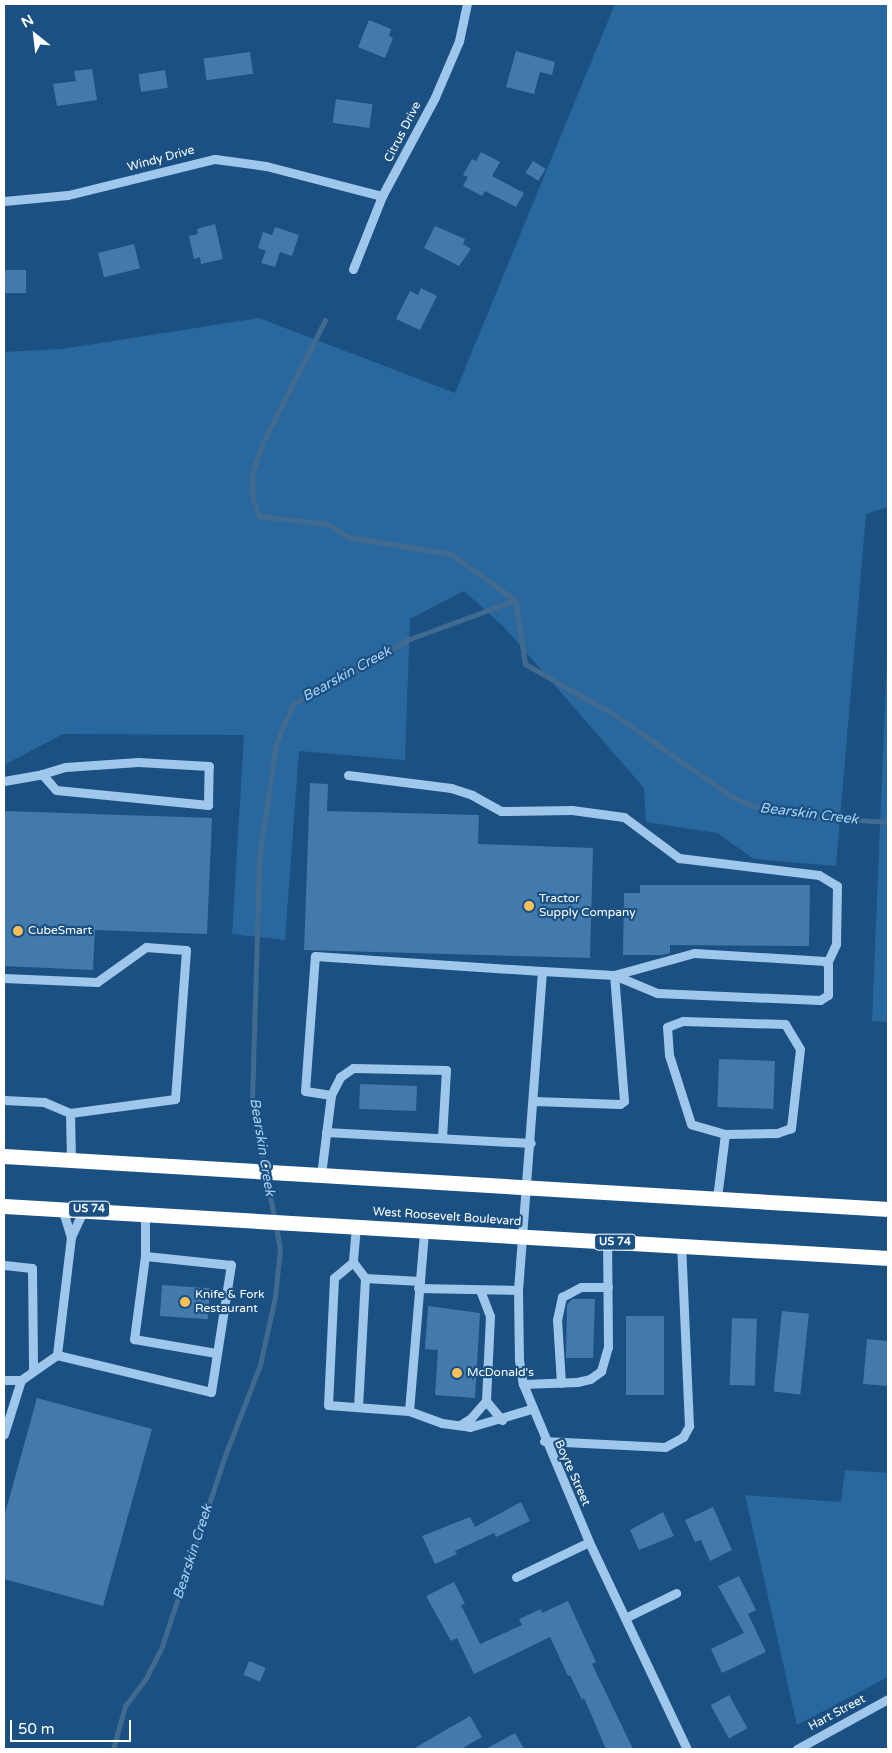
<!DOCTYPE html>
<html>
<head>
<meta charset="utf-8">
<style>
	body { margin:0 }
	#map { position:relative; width:892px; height:1753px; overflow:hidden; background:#1a5082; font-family:"Varela Round",sans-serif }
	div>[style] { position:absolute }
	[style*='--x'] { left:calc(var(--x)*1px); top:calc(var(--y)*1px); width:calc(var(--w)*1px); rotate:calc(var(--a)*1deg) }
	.green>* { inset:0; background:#29689f }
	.stream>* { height:5px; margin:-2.5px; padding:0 2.5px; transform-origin:2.5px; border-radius:2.5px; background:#426a8f }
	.building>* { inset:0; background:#427aab; transform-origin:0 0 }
	.minor>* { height:9px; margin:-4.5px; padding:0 4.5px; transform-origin:4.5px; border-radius:4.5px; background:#9ec7eb }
	.highway>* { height:15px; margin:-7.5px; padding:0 7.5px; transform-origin:7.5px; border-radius:7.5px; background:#fff }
	.dots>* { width:14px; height:14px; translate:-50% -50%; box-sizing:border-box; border:2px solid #1a5082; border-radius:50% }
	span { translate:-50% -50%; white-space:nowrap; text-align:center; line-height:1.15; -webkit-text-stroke:4.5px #1a5082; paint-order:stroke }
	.shield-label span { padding:1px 4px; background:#1a5082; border:1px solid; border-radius:4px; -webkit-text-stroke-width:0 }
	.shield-label { font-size:11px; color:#fff; font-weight:700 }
	.street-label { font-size:12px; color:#fff }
	.poi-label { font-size:12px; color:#fff }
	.left { translate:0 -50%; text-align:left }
	.water-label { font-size:14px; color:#a9d1f3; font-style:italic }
	.frame { position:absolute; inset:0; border:5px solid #fff; pointer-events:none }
	.north { position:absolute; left:10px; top:10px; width:50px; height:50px; -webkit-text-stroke:4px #1a5082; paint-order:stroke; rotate:331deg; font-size:14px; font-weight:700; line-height:20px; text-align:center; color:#fff }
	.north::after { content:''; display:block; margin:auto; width:18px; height:22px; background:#fff; clip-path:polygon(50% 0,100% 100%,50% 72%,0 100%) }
	.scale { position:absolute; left:10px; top:1720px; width:121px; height:22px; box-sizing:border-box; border:2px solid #fff; border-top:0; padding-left:6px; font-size:15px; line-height:18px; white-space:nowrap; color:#fff; -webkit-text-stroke:4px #1a5082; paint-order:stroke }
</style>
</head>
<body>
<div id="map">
	<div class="green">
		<i style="clip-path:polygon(615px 4px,888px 4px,888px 507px,866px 514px,836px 866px,754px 859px,717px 833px,646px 822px,644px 788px,504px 627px,464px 591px,410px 619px,405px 760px,299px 751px,285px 940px,232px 934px,244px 735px,63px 734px,4px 765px,4px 352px,62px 349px,259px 318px,455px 393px)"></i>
		<i style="clip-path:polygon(888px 633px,888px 1022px,872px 1021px)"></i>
		<i style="clip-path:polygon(845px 1470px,888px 1473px,888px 1677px,797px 1725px,745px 1495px,841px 1502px)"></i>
	</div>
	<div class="stream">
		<i style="--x:325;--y:320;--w:138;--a:116.8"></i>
		<i style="--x:263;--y:443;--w:32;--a:110"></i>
		<i style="--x:252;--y:473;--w:26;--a:88"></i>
		<i style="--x:253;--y:499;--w:18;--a:71"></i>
		<i style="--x:259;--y:516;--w:69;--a:6.6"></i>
		<i style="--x:328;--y:524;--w:24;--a:33"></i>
		<i style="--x:348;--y:537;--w:104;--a:9.4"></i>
		<i style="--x:451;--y:554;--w:79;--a:35.7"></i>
		<i style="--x:515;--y:600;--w:65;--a:81.1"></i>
		<i style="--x:525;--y:664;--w:103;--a:29.5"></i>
		<i style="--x:615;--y:715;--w:143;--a:35"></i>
		<i style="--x:732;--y:797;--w:23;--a:23"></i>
		<i style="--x:753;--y:806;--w:61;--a:10.4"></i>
		<i style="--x:813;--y:817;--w:75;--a:3.8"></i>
		<i style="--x:113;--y:1749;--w:45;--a:-74.4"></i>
		<i style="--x:125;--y:1706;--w:35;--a:-53"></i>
		<i style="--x:146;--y:1678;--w:36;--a:-63"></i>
		<i style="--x:162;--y:1646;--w:203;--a:-71.7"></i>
		<i style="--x:226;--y:1453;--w:94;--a:-68.9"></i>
		<i style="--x:260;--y:1365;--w:70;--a:-77.6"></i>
		<i style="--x:275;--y:1297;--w:48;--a:-84.1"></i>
		<i style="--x:280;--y:1249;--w:151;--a:-100.7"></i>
		<i style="--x:252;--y:1101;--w:242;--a:-88.3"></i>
		<i style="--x:259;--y:859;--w:116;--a:-81.6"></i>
		<i style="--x:276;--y:744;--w:43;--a:-67"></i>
		<i style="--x:293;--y:704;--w:46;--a:-31.6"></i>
		<i style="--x:332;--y:680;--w:43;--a:-23"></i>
		<i style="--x:372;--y:663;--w:42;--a:-33.3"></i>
		<i style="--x:407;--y:640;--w:115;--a:-20.3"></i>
	</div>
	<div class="building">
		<i style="clip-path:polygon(369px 20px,391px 29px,389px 36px,393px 38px,385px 58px,358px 47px)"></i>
		<i style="clip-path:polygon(516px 51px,555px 62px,552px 75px,540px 72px,534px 94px,506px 87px)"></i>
		<i style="left:250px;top:52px;width:22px;height:47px;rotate:82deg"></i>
		<i style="clip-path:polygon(92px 69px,97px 100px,57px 106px,53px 84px,76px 81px,74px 71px)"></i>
		<i style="left:165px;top:70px;width:18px;height:27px;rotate:81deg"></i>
		<i style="left:336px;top:99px;width:37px;height:24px;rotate:8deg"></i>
		<i style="clip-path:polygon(481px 152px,500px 162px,492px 176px,524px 193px,516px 207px,485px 191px,482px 196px,463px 186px,468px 177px,463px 175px,472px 159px,476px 161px)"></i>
		<i style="left:533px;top:161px;width:15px;height:14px;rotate:32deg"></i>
		<i style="clip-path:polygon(215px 224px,223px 259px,201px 264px,200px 257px,194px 259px,189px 236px,198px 234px,197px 229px)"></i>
		<i style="clip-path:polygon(435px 226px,465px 239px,463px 244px,471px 249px,459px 266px,424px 248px)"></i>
		<i style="clip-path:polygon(275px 227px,299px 235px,292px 256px,280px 252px,275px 267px,261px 263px,266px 251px,258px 248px,263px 232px,272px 235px)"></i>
		<i style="left:134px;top:244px;width:25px;height:37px;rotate:76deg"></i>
		<i style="left:4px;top:270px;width:22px;height:23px"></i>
		<i style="clip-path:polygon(421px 288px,437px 296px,420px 330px,396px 319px,410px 291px,418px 295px)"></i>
		<i style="clip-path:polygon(310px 783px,328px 784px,327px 811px,479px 815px,478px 844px,593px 848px,590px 958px,304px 950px)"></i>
		<i style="clip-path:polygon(4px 811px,212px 818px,207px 934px,95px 930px,93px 970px,4px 966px)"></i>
		<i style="clip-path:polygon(640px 885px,810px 885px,809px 946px,670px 945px,670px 953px,662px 955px,623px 955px,624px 893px,640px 893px)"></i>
		<i style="left:719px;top:1059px;width:56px;height:48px;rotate:2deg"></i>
		<i style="left:360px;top:1084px;width:57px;height:25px;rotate:2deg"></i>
		<i style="left:162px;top:1285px;width:48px;height:31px;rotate:4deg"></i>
		<i style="clip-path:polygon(572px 1299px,595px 1299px,593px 1358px,566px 1358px,567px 1305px)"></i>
		<i style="clip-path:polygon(428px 1306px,480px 1313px,475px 1398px,435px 1395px,438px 1350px,425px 1349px)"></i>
		<i style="left:782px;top:1311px;width:27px;height:81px;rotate:6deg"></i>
		<i style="left:626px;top:1316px;width:38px;height:79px"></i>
		<i style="left:732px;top:1318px;width:25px;height:67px;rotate:2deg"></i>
		<i style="clip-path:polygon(867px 1339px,888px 1341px,888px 1386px,863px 1384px)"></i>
		<i style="clip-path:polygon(37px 1398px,152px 1429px,103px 1606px,4px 1579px,4px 1517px)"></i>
		<i style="clip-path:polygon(521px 1502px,530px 1521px,496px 1537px,494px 1533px,455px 1551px,457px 1554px,435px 1564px,422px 1536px,470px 1517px,475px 1527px)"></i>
		<i style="clip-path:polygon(713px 1507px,732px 1550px,710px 1561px,701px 1540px,695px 1542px,685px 1520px)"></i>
		<i style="clip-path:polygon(663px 1512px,674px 1536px,639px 1550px,630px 1530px)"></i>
		<i style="clip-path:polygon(739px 1576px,756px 1610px,748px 1614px,766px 1652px,722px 1673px,711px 1649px,744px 1633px,718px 1586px)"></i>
		<i style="clip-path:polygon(454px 1582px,465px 1604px,461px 1605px,480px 1644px,522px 1625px,519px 1619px,541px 1609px,542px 1613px,568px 1601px,596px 1662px,592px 1664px,633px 1749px,606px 1749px,584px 1698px,582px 1700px,570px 1675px,568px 1676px,550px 1637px,474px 1674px,457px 1638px,451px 1641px,426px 1596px)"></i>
		<i style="left:249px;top:1661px;width:18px;height:15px;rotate:22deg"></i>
		<i style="left:729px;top:1695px;width:38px;height:21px;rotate:61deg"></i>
		<i style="clip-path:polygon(470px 1716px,482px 1737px,461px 1749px,413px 1749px)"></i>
		<i style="clip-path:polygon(515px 1733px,524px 1749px,486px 1749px)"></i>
	</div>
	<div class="minor">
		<i style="--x:4;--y:201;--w:64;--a:-5.4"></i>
		<i style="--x:68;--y:195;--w:151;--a:-13.8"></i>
		<i style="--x:215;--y:159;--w:51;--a:7.8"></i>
		<i style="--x:266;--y:166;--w:120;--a:14.5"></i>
		<i style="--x:353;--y:269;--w:79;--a:-68.3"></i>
		<i style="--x:382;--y:196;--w:112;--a:-61.8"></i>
		<i style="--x:435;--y:97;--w:61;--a:-66.8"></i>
		<i style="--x:459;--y:41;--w:38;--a:-78"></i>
		<i style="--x:348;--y:775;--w:104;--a:7.2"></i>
		<i style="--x:451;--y:788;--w:22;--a:18"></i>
		<i style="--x:472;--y:795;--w:33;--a:29"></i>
		<i style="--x:501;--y:811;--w:71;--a:-0.8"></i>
		<i style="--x:572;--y:810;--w:52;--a:7.7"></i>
		<i style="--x:624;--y:817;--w:69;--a:36.7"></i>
		<i style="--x:679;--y:858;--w:141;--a:6.9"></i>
		<i style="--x:819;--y:875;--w:21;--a:31"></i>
		<i style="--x:837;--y:886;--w:58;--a:91"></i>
		<i style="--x:836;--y:944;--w:21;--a:115"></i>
		<i style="--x:4;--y:781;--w:39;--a:-10"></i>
		<i style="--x:42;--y:774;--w:21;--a:49"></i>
		<i style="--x:56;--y:790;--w:153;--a:5.6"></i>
		<i style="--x:208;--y:805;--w:39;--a:-89"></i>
		<i style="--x:209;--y:766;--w:71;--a:-176.8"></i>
		<i style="--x:138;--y:762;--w:73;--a:176.1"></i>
		<i style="--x:65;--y:767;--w:24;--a:163"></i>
		<i style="--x:4;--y:978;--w:93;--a:2.5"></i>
		<i style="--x:97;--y:982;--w:60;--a:-35.5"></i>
		<i style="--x:146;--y:947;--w:40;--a:4.3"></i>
		<i style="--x:186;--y:950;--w:149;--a:94.2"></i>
		<i style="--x:175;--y:1099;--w:106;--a:172.4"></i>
		<i style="--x:70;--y:1113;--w:47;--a:88.8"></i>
		<i style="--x:683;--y:1021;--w:102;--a:1.7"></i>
		<i style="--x:785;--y:1024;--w:29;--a:59"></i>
		<i style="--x:800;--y:1049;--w:80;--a:96.5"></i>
		<i style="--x:791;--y:1128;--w:15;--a:160"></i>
		<i style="--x:777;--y:1133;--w:52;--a:178.9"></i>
		<i style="--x:725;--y:1134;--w:35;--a:-164"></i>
		<i style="--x:691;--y:1124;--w:72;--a:-107.7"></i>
		<i style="--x:669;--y:1055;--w:28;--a:-94"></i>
		<i style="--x:667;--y:1027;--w:17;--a:-21"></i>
		<i style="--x:331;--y:1095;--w:20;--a:-63"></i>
		<i style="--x:340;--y:1077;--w:16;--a:-35"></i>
		<i style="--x:353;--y:1068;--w:93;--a:1.2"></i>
		<i style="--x:446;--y:1070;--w:68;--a:93.4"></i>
		<i style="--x:4;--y:1100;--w:40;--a:2.9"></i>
		<i style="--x:44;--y:1102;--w:28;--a:23"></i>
		<i style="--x:534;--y:1101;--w:86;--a:2"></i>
		<i style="--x:620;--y:1104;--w:5;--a:-37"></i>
		<i style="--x:624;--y:1101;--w:126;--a:-94.5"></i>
		<i style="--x:614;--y:975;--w:47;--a:22.7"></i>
		<i style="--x:657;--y:993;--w:163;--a:2.5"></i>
		<i style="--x:820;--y:1000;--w:9;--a:-32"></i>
		<i style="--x:828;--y:995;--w:30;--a:-90"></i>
		<i style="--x:828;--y:965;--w:5;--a:-127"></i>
		<i style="--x:825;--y:961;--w:131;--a:-176.5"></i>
		<i style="--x:694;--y:953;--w:83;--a:164.6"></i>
		<i style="--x:614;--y:975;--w:72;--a:-176.8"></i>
		<i style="--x:542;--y:971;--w:320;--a:94.3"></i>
		<i style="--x:518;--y:1290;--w:70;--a:89.2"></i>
		<i style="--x:519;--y:1360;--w:24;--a:81"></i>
		<i style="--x:523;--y:1384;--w:171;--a:67.3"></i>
		<i style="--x:589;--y:1542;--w:229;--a:64.7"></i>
		<i style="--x:326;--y:1132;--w:205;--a:3.1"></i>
		<i style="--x:321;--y:1175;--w:81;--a:-82.9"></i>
		<i style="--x:331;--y:1095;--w:26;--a:-171"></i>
		<i style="--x:305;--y:1091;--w:135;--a:-85.8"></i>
		<i style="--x:315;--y:956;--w:227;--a:3.8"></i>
		<i style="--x:717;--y:1198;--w:64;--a:-82.9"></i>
		<i style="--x:62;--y:1208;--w:30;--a:73"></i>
		<i style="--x:84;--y:1209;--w:31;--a:115"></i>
		<i style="--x:71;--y:1237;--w:119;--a:96.8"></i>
		<i style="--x:57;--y:1355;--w:158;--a:13.5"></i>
		<i style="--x:211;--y:1392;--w:129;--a:-81.1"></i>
		<i style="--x:231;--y:1265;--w:86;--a:-174"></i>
		<i style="--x:145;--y:1256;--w:43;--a:-90"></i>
		<i style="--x:356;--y:1226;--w:36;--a:95"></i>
		<i style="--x:353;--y:1262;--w:25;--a:140"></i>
		<i style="--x:334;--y:1278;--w:127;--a:92.7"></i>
		<i style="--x:328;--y:1405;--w:81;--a:4.2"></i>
		<i style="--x:409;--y:1411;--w:35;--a:20"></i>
		<i style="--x:442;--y:1423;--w:28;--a:8"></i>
		<i style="--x:470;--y:1427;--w:64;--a:-16.4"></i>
		<i style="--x:145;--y:1256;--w:84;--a:97.5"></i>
		<i style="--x:134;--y:1339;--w:83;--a:9.7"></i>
		<i style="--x:353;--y:1262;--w:20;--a:53"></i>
		<i style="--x:365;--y:1278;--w:55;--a:3.1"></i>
		<i style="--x:4;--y:1265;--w:28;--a:6"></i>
		<i style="--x:32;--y:1268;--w:102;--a:89.4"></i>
		<i style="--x:418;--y:1288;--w:100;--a:1.1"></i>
		<i style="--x:480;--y:1290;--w:28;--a:69"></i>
		<i style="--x:490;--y:1316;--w:85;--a:92.7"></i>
		<i style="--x:486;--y:1401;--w:25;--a:50"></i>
		<i style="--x:4;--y:1380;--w:17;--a:0"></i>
		<i style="--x:21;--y:1380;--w:57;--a:107.5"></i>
		<i style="--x:21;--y:1380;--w:44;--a:-34.8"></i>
		<i style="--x:561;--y:1383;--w:63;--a:-93.6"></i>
		<i style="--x:557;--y:1320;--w:24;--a:-78"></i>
		<i style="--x:562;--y:1297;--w:21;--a:-28"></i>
		<i style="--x:581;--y:1287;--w:27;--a:0"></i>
		<i style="--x:523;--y:1384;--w:54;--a:-2.1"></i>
		<i style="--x:577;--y:1382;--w:13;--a:-13"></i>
		<i style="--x:590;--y:1379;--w:14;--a:-36"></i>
		<i style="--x:601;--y:1371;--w:25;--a:-74"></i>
		<i style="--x:608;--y:1347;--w:105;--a:-90.5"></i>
		<i style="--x:358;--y:1407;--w:129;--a:-86.9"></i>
		<i style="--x:409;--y:1411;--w:181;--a:-85.2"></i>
		<i style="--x:460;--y:1425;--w:13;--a:-32"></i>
		<i style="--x:471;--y:1418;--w:23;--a:-49"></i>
		<i style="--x:544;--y:1441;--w:121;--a:2.8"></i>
		<i style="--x:665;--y:1447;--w:21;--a:-29"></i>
		<i style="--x:683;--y:1437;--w:13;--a:-61"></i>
		<i style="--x:689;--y:1426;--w:180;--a:-92.5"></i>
		<i style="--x:516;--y:1577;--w:81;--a:-25.6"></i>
		<i style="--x:625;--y:1618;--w:57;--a:-26.1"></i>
		<i style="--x:797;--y:1749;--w:104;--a:-28.8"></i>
	</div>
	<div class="highway">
		<i style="--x:4;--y:1156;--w:886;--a:3.43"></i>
		<i style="--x:4;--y:1206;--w:886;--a:3.37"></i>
	</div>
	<div class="dots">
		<i style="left:529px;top:906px;background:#fdc059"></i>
		<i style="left:18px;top:931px;background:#fdc059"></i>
		<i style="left:185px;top:1302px;background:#fdc059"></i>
		<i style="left:457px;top:1373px;background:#fdc059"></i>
	</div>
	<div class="shield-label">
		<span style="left:89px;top:1209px">US 74</span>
		<span style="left:615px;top:1242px">US 74</span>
	</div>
	<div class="street-label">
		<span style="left:403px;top:132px;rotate:-63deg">Citrus Drive</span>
		<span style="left:161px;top:159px;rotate:-15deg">Windy Drive</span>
		<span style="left:447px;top:1217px;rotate:4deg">West Roosevelt Boulevard</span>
		<span style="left:572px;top:1473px;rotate:66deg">Boyte Street</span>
		<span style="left:837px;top:1713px;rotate:-28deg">Hart Street</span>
	</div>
	<div class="poi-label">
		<span class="left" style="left:539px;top:906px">Tractor<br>Supply Company</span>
		<span class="left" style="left:28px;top:931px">CubeSmart</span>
		<span class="left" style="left:195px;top:1302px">Knife &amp; Fork<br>Restaurant</span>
		<span class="left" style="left:467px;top:1373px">McDonald's</span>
	</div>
	<div class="water-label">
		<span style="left:347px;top:674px;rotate:-29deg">Bearskin Creek</span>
		<span style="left:809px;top:814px;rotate:7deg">Bearskin Creek</span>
		<span style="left:262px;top:1147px;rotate:81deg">Bearskin Creek</span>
		<span style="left:193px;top:1552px;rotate:-72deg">Bearskin Creek</span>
	</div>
	<div class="frame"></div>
	<div class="north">N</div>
	<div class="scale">50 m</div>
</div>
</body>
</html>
